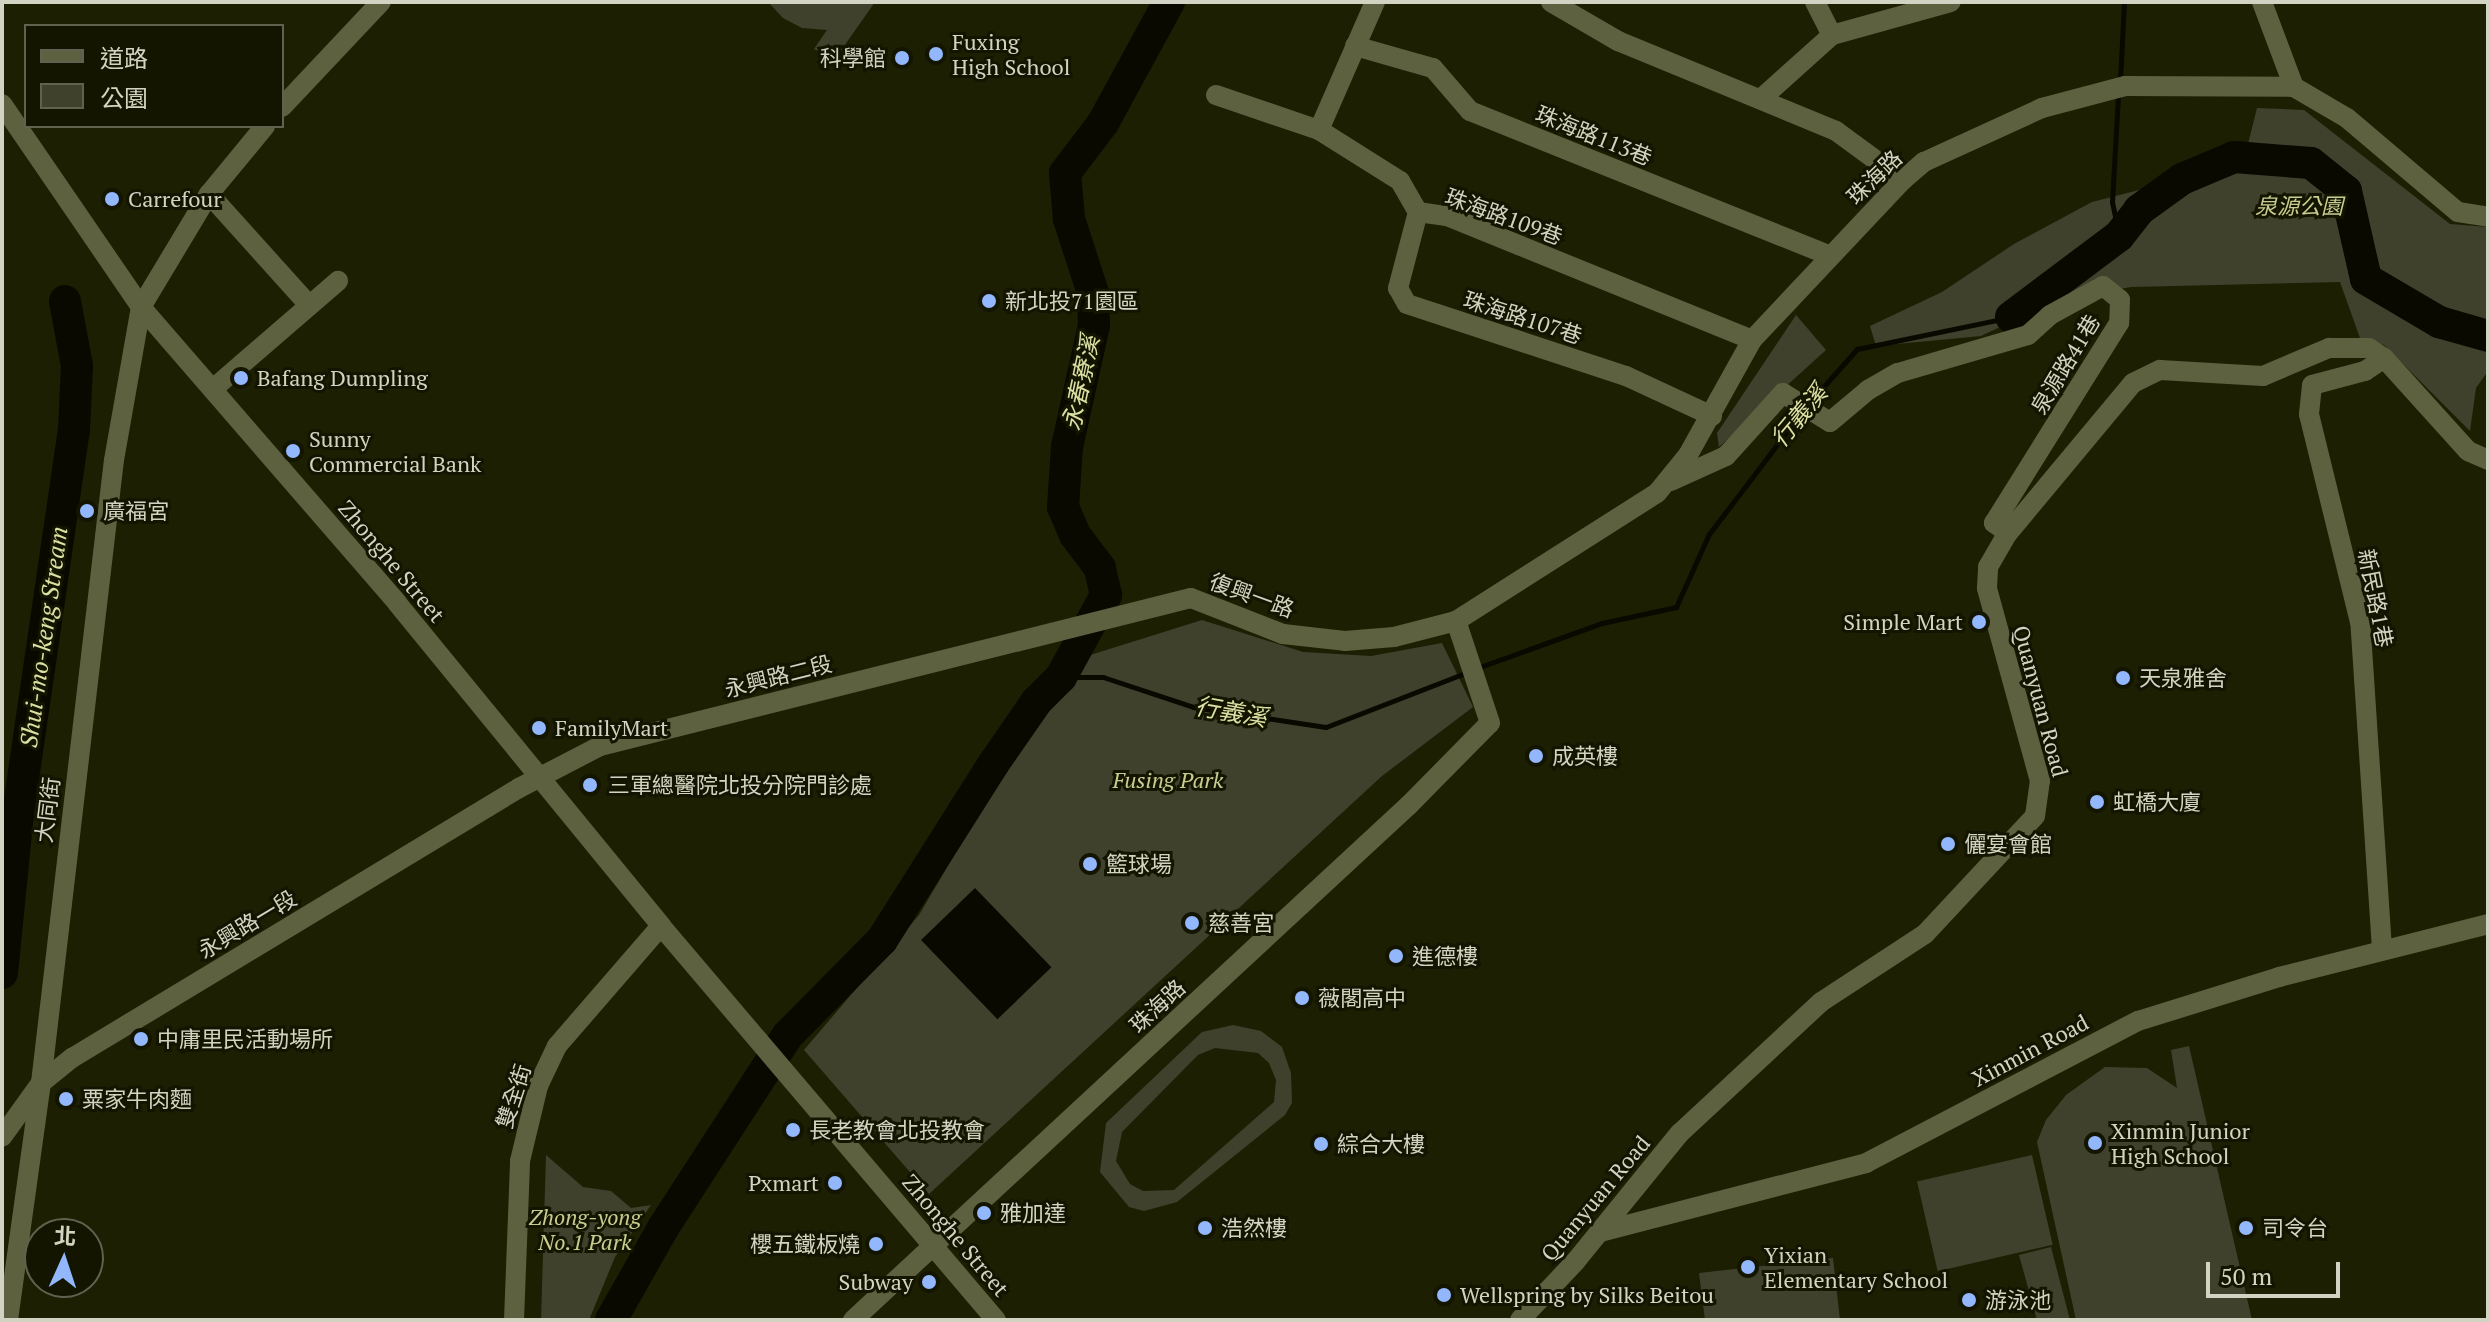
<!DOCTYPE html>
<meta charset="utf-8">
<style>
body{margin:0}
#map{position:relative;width:2490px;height:1322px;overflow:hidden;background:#1d1f03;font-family:"PT Serif","Noto Sans TC",serif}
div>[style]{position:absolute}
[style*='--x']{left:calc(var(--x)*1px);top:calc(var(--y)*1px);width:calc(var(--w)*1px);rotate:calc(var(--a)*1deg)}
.green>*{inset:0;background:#3f412d;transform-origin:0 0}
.water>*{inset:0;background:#090900;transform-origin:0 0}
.stream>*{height:5px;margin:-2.5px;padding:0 2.5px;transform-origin:2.5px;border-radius:2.5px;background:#090900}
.river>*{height:32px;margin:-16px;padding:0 16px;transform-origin:16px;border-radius:16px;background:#090900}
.minor>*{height:20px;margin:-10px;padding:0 10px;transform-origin:10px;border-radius:10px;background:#5e6140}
.dots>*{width:22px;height:22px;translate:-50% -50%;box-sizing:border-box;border:4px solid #141500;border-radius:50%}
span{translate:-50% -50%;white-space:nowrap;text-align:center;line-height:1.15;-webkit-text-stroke:6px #141500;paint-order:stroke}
.poi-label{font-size:22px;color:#d2d4c3}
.left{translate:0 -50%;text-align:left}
.right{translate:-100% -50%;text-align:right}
.street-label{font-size:22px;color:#d2d4c3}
.park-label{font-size:22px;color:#c7cd8f;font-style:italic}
.water-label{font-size:24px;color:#dbe1a3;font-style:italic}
.frame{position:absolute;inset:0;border:4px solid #d2d4c3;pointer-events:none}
.legend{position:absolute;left:24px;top:24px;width:260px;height:104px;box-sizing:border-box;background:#141500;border:2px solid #60614e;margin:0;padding:10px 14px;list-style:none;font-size:24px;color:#d2d4c3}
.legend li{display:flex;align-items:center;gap:16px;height:40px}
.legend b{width:40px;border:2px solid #60614e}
.north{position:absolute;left:24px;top:1218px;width:80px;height:80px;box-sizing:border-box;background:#141500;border:2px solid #60614e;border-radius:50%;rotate:3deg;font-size:22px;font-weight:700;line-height:32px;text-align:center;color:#d2d4c3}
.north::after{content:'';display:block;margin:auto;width:28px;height:36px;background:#92b7fd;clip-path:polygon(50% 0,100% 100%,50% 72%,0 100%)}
.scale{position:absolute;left:2206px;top:1262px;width:134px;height:36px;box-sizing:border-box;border:4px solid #d2d4c3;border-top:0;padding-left:10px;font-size:24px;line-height:28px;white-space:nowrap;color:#d2d4c3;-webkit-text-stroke:6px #141500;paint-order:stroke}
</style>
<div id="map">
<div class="green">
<div style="clip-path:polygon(768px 2px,875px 2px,835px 59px,814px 49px,827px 30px,802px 28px,783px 18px)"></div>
<div style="clip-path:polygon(2257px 108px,2304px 110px,2450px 224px,2488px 227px,2488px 371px,2476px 388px,2470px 431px,2384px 345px,2360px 338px,2340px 282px,2131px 287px,2057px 300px,1981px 336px,1876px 346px,1870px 326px,1942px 292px,2014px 244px,2092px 202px,2194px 176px,2248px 144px)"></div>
<div style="clip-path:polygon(1796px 315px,1826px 350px,1719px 447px,1717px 433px)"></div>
<div style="clip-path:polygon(1202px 620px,1303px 652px,1371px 656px,1442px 643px,1473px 707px,1382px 776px,929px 1194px,804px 1050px,919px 915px,1068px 662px)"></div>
<div style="clip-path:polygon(evenodd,1233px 1025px,1261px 1031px,1282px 1047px,1291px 1073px,1292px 1103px,1285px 1115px,1177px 1202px,1144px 1211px,1129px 1207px,1100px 1172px,1106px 1123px,1202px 1032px,1233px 1025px,1215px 1048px,1258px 1053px,1269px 1063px,1276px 1080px,1274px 1102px,1174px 1190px,1143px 1191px,1130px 1184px,1116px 1161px,1122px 1132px,1198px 1055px,1215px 1048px)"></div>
<div style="clip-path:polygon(2189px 1046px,2252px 1320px,2076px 1320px,2037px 1142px,2046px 1120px,2066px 1095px,2105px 1067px,2147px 1068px,2177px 1088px,2171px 1050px)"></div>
<div style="clip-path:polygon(546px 1155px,583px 1187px,611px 1191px,631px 1208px,651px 1205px,615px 1257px,589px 1320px,541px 1320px)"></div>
<div style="left:2032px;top:1155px;width:92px;height:118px;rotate:77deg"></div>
<div style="clip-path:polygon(2051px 1247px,2070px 1320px,2037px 1320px,2019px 1255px)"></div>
<div style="clip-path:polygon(1833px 1258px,1840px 1320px,1705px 1320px,1699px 1273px)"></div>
</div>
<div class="water">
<div style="left:975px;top:888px;width:110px;height:75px;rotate:46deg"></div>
</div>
<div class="stream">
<div style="--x:2120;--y:81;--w:79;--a:-87.1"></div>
<div style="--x:2118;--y:95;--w:107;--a:93.2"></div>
<div style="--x:2112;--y:202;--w:35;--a:78"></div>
<div style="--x:1808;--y:404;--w:74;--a:-48.3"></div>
<div style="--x:1857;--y:349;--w:157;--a:-11.7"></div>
<div style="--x:1477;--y:668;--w:133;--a:-19.8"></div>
<div style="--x:1602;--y:623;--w:76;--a:-12.2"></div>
<div style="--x:1676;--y:607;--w:80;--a:-65.7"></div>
<div style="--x:1709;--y:534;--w:153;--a:-52.7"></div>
<div style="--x:1061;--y:677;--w:42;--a:0"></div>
<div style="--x:1103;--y:677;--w:95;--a:18.4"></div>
<div style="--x:1193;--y:707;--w:134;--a:8.6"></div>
<div style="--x:1326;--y:727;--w:152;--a:-21.2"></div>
</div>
<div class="river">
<div style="--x:2011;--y:317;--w:135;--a:-36.9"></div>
<div style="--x:2119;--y:236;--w:33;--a:-52"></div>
<div style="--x:2139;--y:210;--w:53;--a:-35.8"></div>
<div style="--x:2182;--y:179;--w:56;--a:-22.9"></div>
<div style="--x:2234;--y:157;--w:77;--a:4.5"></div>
<div style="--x:2311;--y:163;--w:45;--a:38.7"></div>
<div style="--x:2346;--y:191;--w:90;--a:77.2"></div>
<div style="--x:2366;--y:279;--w:85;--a:30.5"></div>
<div style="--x:2439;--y:322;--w:51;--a:15.9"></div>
<div style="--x:2;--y:973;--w:161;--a:-84.3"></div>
<div style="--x:18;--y:813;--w:387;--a:-81.7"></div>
<div style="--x:74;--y:430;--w:64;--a:-87.3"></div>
<div style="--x:77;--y:366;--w:66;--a:-100.5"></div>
<div style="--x:611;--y:1320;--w:106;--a:-60.5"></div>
<div style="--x:663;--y:1228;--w:229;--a:-57.1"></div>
<div style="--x:787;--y:1036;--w:135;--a:-45.3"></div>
<div style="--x:882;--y:940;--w:209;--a:-57.7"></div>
<div style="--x:994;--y:763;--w:75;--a:-55.3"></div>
<div style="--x:1037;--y:701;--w:34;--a:-45"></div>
<div style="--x:1061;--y:677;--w:94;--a:-61.2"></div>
<div style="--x:1106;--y:595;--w:28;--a:-103"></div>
<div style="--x:1100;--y:568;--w:41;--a:-127.1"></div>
<div style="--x:1075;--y:535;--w:30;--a:-113"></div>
<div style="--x:1063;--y:507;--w:60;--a:-86.2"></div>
<div style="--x:1067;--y:447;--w:125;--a:-77.5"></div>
<div style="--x:1094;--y:325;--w:32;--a:-92"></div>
<div style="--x:1093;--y:293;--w:78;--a:-108"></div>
<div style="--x:1069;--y:219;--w:46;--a:-95"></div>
<div style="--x:1065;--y:173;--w:63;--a:-52.8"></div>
<div style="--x:1103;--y:123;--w:138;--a:-61.4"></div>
</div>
<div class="minor">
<div style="--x:1551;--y:2;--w:78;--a:30.2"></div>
<div style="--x:1618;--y:41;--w:236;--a:22.4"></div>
<div style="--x:1836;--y:131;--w:83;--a:36.2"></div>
<div style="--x:1815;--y:2;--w:37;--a:63"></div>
<div style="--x:2262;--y:2;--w:91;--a:69.4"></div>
<div style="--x:1355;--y:46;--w:81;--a:15.8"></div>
<div style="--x:1433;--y:68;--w:57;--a:49.3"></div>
<div style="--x:1470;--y:111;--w:387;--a:21.9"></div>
<div style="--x:1216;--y:95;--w:109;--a:18.8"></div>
<div style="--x:1319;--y:130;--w:96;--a:32.2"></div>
<div style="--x:1400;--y:181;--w:36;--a:60"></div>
<div style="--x:1418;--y:212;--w:29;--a:8"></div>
<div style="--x:1447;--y:216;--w:329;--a:22.1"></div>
<div style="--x:1763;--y:97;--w:93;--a:-41.9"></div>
<div style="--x:1832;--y:35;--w:123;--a:-15.5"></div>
<div style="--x:2;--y:104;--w:246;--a:55.6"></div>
<div style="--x:141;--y:307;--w:391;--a:49.1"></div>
<div style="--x:397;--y:603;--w:417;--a:50.7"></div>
<div style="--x:661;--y:926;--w:517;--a:49.63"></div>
<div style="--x:282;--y:107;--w:144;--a:-46.7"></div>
<div style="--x:1319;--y:130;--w:140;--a:-66.4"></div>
<div style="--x:209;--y:194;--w:149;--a:48"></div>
<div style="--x:1418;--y:212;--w:79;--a:104.7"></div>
<div style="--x:1398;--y:288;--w:18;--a:61"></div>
<div style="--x:1407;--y:304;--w:231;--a:18.2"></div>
<div style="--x:1626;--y:376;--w:95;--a:24.9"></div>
<div style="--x:214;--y:388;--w:164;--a:-40.8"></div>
<div style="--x:1671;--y:481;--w:60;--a:-24.4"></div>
<div style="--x:1726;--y:456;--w:85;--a:-47.9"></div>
<div style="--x:1783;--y:393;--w:55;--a:31.7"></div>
<div style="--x:1830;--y:422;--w:50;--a:-40.1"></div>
<div style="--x:1868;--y:390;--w:34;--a:-30"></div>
<div style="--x:1898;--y:373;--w:135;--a:-16.3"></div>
<div style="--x:2028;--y:335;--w:30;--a:-42"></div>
<div style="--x:2050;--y:315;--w:60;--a:-28.7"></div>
<div style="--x:2103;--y:286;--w:22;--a:39"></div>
<div style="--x:2120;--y:300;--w:23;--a:92"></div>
<div style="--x:2119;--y:323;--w:236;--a:122"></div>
<div style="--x:1994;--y:523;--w:17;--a:36"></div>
<div style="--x:2382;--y:949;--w:328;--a:-93.8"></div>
<div style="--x:2360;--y:622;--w:214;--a:-103.8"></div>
<div style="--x:2309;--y:414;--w:29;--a:-84"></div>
<div style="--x:2312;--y:385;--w:55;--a:-14.8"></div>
<div style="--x:2365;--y:371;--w:23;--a:-34"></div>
<div style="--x:2;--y:1137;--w:67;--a:-54.2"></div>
<div style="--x:41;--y:1083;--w:40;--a:-39"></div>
<div style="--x:72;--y:1058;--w:522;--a:-31.13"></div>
<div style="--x:519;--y:788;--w:91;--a:-27.4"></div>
<div style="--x:600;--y:746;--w:609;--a:-14.06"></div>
<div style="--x:1191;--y:598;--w:99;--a:21.4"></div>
<div style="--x:1283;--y:634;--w:62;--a:6.4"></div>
<div style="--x:1345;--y:641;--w:49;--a:-4.7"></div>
<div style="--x:1394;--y:637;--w:64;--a:-14.5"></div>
<div style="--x:1456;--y:621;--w:238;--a:-32.5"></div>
<div style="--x:1657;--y:493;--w:49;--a:-50.8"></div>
<div style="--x:1688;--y:455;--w:132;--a:-60.9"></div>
<div style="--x:1752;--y:340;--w:220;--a:-46.7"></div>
<div style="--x:1903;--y:180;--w:28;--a:-41"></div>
<div style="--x:1924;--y:162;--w:130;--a:-24.6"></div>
<div style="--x:2042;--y:108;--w:86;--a:-14.8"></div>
<div style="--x:2125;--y:86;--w:169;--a:0.3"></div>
<div style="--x:2294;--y:87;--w:61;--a:30.3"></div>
<div style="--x:2347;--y:118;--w:145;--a:40.3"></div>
<div style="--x:2458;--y:212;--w:30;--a:9"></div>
<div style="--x:1600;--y:1232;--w:275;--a:-14.5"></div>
<div style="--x:1866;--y:1163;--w:307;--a:-27.6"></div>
<div style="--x:2138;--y:1021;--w:148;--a:-17.3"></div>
<div style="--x:2279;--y:977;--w:216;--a:-14.2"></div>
<div style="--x:8;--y:1320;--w:239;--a:-82.1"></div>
<div style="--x:41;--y:1083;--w:627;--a:-83.32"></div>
<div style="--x:114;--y:460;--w:155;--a:-80"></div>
<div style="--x:141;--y:307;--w:132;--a:-59"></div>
<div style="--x:209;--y:194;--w:88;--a:-50.5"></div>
<div style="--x:514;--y:1320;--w:159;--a:-87.8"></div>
<div style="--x:520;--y:1161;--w:77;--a:-76.5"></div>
<div style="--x:538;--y:1086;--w:44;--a:-64.6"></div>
<div style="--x:557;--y:1046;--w:159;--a:-49.1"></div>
<div style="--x:853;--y:1320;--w:758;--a:-42.81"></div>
<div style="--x:1409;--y:805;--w:115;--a:-45.4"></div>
<div style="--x:1490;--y:723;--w:108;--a:-108.4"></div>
<div style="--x:1520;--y:1320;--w:80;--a:-46.5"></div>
<div style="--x:1575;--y:1262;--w:166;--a:-50.9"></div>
<div style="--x:1680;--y:1133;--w:192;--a:-42.9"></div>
<div style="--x:1821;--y:1002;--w:124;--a:-33.2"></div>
<div style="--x:1925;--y:934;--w:161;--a:-47"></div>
<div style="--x:2035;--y:816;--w:35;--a:-82"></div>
<div style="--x:2040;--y:781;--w:200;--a:-105.4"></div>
<div style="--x:1987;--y:588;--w:21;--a:-87"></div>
<div style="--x:1988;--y:567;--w:39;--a:-60"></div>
<div style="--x:2008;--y:533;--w:195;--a:-50.2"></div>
<div style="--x:2133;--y:383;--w:30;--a:-26"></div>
<div style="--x:2160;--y:370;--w:103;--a:3.3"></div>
<div style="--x:2263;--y:376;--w:72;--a:-23"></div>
<div style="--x:2329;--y:348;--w:40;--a:0"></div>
<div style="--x:2369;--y:348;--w:18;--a:34"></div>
<div style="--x:2384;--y:358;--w:125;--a:47.9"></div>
<div style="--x:2468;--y:451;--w:22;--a:24"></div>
</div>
<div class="dots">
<div style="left:936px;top:54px;background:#92b7fd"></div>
<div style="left:902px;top:58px;background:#92b7fd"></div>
<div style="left:112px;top:199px;background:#92b7fd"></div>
<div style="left:989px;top:301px;background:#92b7fd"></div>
<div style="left:241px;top:378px;background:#92b7fd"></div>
<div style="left:293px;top:451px;background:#92b7fd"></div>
<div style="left:87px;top:511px;background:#92b7fd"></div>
<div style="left:1979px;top:622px;background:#92b7fd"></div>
<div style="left:2123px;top:678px;background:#92b7fd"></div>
<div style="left:539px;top:728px;background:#92b7fd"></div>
<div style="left:1536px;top:756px;background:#92b7fd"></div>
<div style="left:590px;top:785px;background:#92b7fd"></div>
<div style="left:2097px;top:802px;background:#92b7fd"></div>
<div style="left:1948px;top:844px;background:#92b7fd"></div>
<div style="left:1090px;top:864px;background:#92b7fd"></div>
<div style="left:1192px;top:923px;background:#92b7fd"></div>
<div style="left:1396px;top:956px;background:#92b7fd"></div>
<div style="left:1302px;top:998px;background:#92b7fd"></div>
<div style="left:141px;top:1039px;background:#92b7fd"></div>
<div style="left:66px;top:1099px;background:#92b7fd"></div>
<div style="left:793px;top:1130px;background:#92b7fd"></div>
<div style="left:2095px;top:1143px;background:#92b7fd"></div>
<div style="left:1321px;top:1144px;background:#92b7fd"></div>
<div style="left:835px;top:1183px;background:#92b7fd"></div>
<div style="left:984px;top:1213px;background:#92b7fd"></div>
<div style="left:1205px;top:1228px;background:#92b7fd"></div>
<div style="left:2246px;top:1228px;background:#92b7fd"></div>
<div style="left:876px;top:1244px;background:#92b7fd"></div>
<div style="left:1748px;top:1267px;background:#92b7fd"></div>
<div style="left:929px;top:1282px;background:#92b7fd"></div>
<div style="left:1444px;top:1295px;background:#92b7fd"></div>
<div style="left:1969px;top:1300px;background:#92b7fd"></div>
</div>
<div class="poi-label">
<span class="left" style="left:952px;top:54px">Fuxing<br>High School</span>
<span class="right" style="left:886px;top:58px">科學館</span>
<span class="left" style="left:128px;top:199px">Carrefour</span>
<span class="left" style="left:1005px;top:301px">新北投71園區</span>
<span class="left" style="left:257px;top:378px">Bafang Dumpling</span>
<span class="left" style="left:309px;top:451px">Sunny<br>Commercial Bank</span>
<span class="left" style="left:103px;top:511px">廣福宮</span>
<span class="right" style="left:1963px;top:622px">Simple Mart</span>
<span class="left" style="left:2139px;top:678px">天泉雅舍</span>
<span class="left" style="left:555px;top:728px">FamilyMart</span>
<span class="left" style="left:1552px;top:756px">成英樓</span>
<span class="left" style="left:608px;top:785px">三軍總醫院北投分院門診處</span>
<span class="left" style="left:2113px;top:802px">虹橋大廈</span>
<span class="left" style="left:1964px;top:844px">儷宴會館</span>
<span class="left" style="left:1106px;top:864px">籃球場</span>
<span class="left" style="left:1208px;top:923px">慈善宮</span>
<span class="left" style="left:1412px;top:956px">進德樓</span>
<span class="left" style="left:1318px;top:998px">薇閣高中</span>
<span class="left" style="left:157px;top:1039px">中庸里民活動場所</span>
<span class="left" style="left:82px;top:1099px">粟家牛肉麵</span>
<span class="left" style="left:809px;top:1130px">長老教會北投教會</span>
<span class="left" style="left:2111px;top:1143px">Xinmin Junior<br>High School</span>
<span class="left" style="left:1337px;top:1144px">綜合大樓</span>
<span class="right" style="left:819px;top:1183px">Pxmart</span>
<span class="left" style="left:1000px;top:1213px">雅加達</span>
<span class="left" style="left:1221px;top:1228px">浩然樓</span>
<span class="left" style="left:2262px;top:1228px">司令台</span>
<span class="right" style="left:860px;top:1244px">櫻五鐵板燒</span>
<span class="left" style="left:1764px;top:1267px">Yixian<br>Elementary School</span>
<span class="right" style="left:913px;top:1282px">Subway</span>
<span class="left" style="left:1460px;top:1295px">Wellspring by Silks Beitou</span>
<span class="left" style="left:1985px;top:1300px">游泳池</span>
</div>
<div class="street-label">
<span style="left:1594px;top:135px;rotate:22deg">珠海路113巷</span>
<span style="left:1874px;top:177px;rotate:-44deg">珠海路</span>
<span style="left:1504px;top:216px;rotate:20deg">珠海路109巷</span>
<span style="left:1523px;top:317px;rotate:18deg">珠海路107巷</span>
<span style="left:2065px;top:364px;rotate:-59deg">泉源路41巷</span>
<span style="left:392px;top:561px;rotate:50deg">Zhonghe Street</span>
<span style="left:1252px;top:595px;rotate:20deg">復興一路</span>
<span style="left:2376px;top:598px;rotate:79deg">新民路1巷</span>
<span style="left:778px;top:676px;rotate:-14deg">永興路二段</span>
<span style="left:2041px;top:701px;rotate:75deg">Quanyuan Road</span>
<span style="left:47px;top:810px;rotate:-83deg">大同街</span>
<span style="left:247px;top:924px;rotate:-31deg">永興路一段</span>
<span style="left:1157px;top:1006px;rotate:-43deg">珠海路</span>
<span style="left:2030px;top:1050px;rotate:-28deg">Xinmin Road</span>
<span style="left:513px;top:1096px;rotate:-72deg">雙全街</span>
<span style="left:1595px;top:1198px;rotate:-50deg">Quanyuan Road</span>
<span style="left:956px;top:1235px;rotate:50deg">Zhonghe Street</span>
</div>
<div class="park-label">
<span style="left:2299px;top:206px">泉源公園</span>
<span style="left:1168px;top:780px">Fusing Park</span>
<span style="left:585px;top:1229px">Zhong-yong<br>No.1 Park</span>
</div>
<div class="water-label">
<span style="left:1081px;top:383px;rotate:-78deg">永春寮溪</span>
<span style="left:1799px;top:416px;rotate:-50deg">行義溪</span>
<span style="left:44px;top:637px;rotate:-82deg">Shui-mo-keng Stream</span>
<span style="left:1231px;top:712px;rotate:10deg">行義溪</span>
</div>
<div class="frame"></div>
<ul class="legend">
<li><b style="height:10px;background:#5e6140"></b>道路</li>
<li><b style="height:22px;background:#3f412d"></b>公園</li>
</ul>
<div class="north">北</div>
<div class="scale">50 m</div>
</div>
